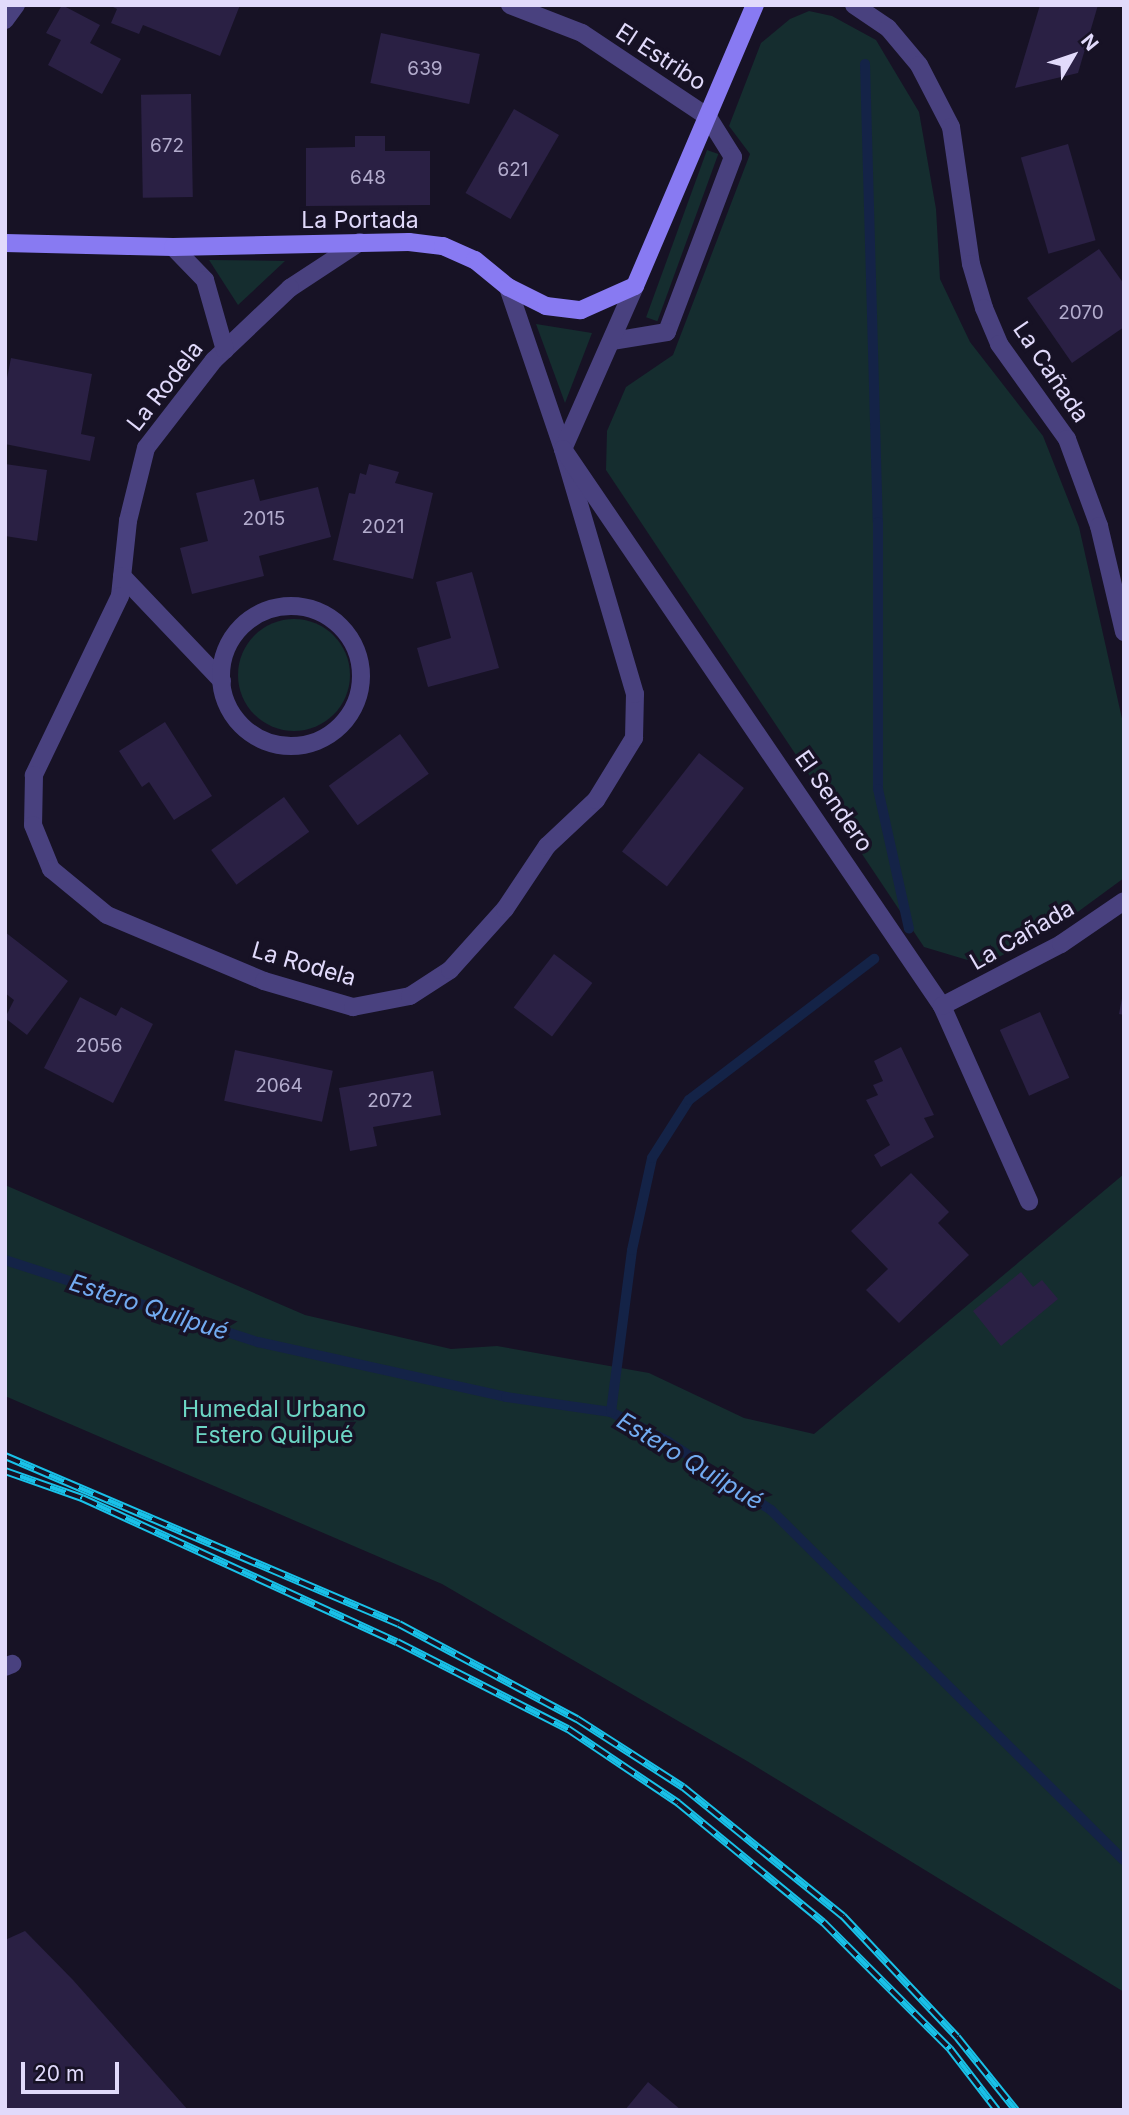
<!DOCTYPE html>
<meta charset="utf-8">
<style>
body{margin:0}
#map{position:relative;width:1129px;height:2115px;overflow:hidden;background:#171225;font-family:Inter,sans-serif}
div>[style]{position:absolute}
[style*='--x']{left:calc(var(--x)*1px);top:calc(var(--y)*1px);width:calc(var(--w)*1px);rotate:calc(var(--a)*1deg)}
.green>*{inset:0;background:#152d2f;transform-origin:0 0}
.round{border-radius:50%}
.stream>*{height:10px;margin:-5px;padding:0 5px;transform-origin:5px;border-radius:5px;background:#142347}
.building>*{inset:0;background:#2a2044;transform-origin:0 0}
.lane>*{height:18px;margin:-9px;padding:0 9px;transform-origin:9px;border-radius:9px;background:#49417f}
.street>*{height:18px;margin:-9px;padding:0 9px;transform-origin:9px;border-radius:9px;background:#49417f}
.street>.ring{margin:-9px;padding:0;box-sizing:content-box;background:none;border:18px solid #49417f;border-radius:50%}
.secondary>*{height:18px;margin:-9px;padding:0 9px;transform-origin:9px;border-radius:9px;background:#887af2}
.rail>*{height:8px;margin-top:-4px;transform-origin:0;background:repeating-linear-gradient(90deg,#171225 0 16px,#19c1e8 0 32px);box-sizing:border-box;border-block:2px solid #19c1e8}
span{translate:-50% -50%;white-space:nowrap;text-align:center;line-height:1.15;-webkit-text-stroke:7px #171225;paint-order:stroke}
.number-label{font-size:19px;color:#b3accd}
.number-label span{-webkit-text-stroke-width:0}
.street-label{font-size:23px;color:#e1dafb}
.park-label{font-size:23px;color:#6cd5c4}
.water-label{font-size:24px;color:#72abf1;font-style:italic}
.frame{position:absolute;inset:0;border:7px solid #e1dafb;pointer-events:none}
.north{position:absolute;left:1038px;top:21px;width:70px;height:70px;-webkit-text-stroke:5px #171225;paint-order:stroke;rotate:51deg;font-size:19px;font-weight:700;line-height:28px;text-align:center;color:#e1dafb}
.north::after{content:'';display:block;margin:auto;width:24px;height:32px;background:#e1dafb;clip-path:polygon(50% 0,100% 100%,50% 72%,0 100%)}
.scale{position:absolute;left:21px;top:2062px;width:98px;height:32px;box-sizing:border-box;border:4px solid #e1dafb;border-top:0;padding-left:9px;font-size:21px;line-height:24px;white-space:nowrap;color:#e1dafb;-webkit-text-stroke:5px #171225;paint-order:stroke}
</style>
<div id="map">
<div class="green">
<div style="clip-path:polygon(809px 11px,832px 16px,876px 40px,919px 112px,936px 209px,940px 279px,970px 342px,1043px 436px,1079px 527px,1123px 723px,1124px 878px,1064px 922px,984px 965px,924px 947px,606px 470px,607px 431px,626px 387px,673px 355px,750px 154px,729px 126px,761px 43px,790px 19px)"></div>
<div style="left:707px;top:150px;width:12px;height:178px;rotate:20deg"></div>
<div style="clip-path:polygon(209px 260px,285px 261px,238px 305px)"></div>
<div style="clip-path:polygon(536px 324px,592px 333px,565px 403px)"></div>
<div class="round" style="left:238px;top:619px;width:112px;height:112px"></div>
<div style="clip-path:polygon(1124px 1174px,1124px 1992px,747px 1761px,442px 1584px,5px 1396px,5px 1185px,305px 1315px,451px 1349px,497px 1346px,649px 1373px,744px 1418px,814px 1434px)"></div>
</div>
<div class="stream">
<div style="--x:865;--y:64;--w:458;--a:88.4"></div>
<div style="--x:878;--y:522;--w:267;--a:90"></div>
<div style="--x:878;--y:789;--w:143;--a:77.5"></div>
<div style="--x:5;--y:1260;--w:266;--a:18"></div>
<div style="--x:258;--y:1342;--w:254;--a:12.5"></div>
<div style="--x:506;--y:1397;--w:106;--a:8.1"></div>
<div style="--x:611;--y:1412;--w:63;--a:27.4"></div>
<div style="--x:667;--y:1441;--w:125;--a:33.6"></div>
<div style="--x:771;--y:1510;--w:497;--a:44.8"></div>
<div style="--x:611;--y:1412;--w:163;--a:-82.6"></div>
<div style="--x:632;--y:1250;--w:94;--a:-77.7"></div>
<div style="--x:652;--y:1158;--w:69;--a:-57.5"></div>
<div style="--x:689;--y:1100;--w:233;--a:-37.3"></div>
</div>
<div class="building">
<div style="clip-path:polygon(62px 5px,100px 25px,90px 43px,121px 59px,102px 94px,48px 65px,61px 40px,46px 33px)"></div>
<div style="clip-path:polygon(109px 5px,240px 5px,220px 56px,143px 25px,139px 34px,111px 23px,117px 9px)"></div>
<div style="clip-path:polygon(1040px 5px,1098px 5px,1078px 73px,1015px 88px)"></div>
<div style="left:381px;top:33px;width:101px;height:51px;rotate:12deg"></div>
<div style="left:191px;top:94px;width:103px;height:50px;rotate:89deg"></div>
<div style="left:514px;top:109px;width:52px;height:97px;rotate:30deg"></div>
<div style="clip-path:polygon(355px 136px,385px 136px,385px 151px,430px 151px,430px 205px,306px 206px,306px 148px,355px 147px)"></div>
<div style="left:1068px;top:144px;width:100px;height:49px;rotate:74deg"></div>
<div style="clip-path:polygon(1099px 249px,1124px 284px,1124px 327px,1072px 363px,1027px 298px)"></div>
<div style="clip-path:polygon(11px 358px,92px 374px,81px 434px,95px 437px,90px 461px,5px 444px,5px 388px)"></div>
<div style="clip-path:polygon(5px 464px,47px 470px,37px 541px,5px 536px)"></div>
<div style="clip-path:polygon(369px 464px,399px 472px,395px 483px,433px 493px,413px 579px,333px 560px,349px 493px,355px 494px,360px 473px,366px 475px)"></div>
<div style="clip-path:polygon(254px 479px,260px 501px,318px 487px,331px 537px,259px 556px,264px 576px,192px 594px,180px 548px,208px 541px,196px 493px)"></div>
<div style="clip-path:polygon(472px 572px,499px 668px,428px 687px,417px 648px,451px 638px,436px 582px)"></div>
<div style="clip-path:polygon(165px 722px,212px 796px,174px 820px,149px 782px,142px 787px,119px 751px)"></div>
<div style="left:400px;top:734px;width:49px;height:88px;rotate:54deg"></div>
<div style="left:699px;top:753px;width:57px;height:125px;rotate:38deg"></div>
<div style="left:284px;top:797px;width:43px;height:90px;rotate:54deg"></div>
<div style="clip-path:polygon(5px 932px,68px 981px,27px 1035px,5px 1018px,14px 1000px,5px 993px)"></div>
<div style="left:554px;top:954px;width:48px;height:67px;rotate:37deg"></div>
<div style="clip-path:polygon(1124px 988px,1124px 1015px,1119px 1014px)"></div>
<div style="clip-path:polygon(80px 997px,116px 1016px,121px 1007px,153px 1024px,113px 1103px,44px 1068px)"></div>
<div style="left:1040px;top:1012px;width:72px;height:44px;rotate:66deg"></div>
<div style="clip-path:polygon(901px 1047px,934px 1115px,924px 1118px,934px 1137px,881px 1167px,874px 1155px,890px 1145px,866px 1100px,878px 1095px,873px 1085px,883px 1081px,874px 1061px)"></div>
<div style="left:235px;top:1050px;width:100px;height:52px;rotate:12deg"></div>
<div style="clip-path:polygon(433px 1071px,441px 1115px,373px 1127px,377px 1146px,350px 1151px,339px 1088px)"></div>
<div style="clip-path:polygon(911px 1173px,949px 1212px,938px 1223px,969px 1255px,899px 1323px,866px 1290px,888px 1269px,851px 1231px)"></div>
<div style="clip-path:polygon(1021px 1272px,1033px 1287px,1042px 1280px,1058px 1299px,1001px 1346px,973px 1311px)"></div>
<div style="clip-path:polygon(25px 1931px,73px 1980px,188px 2110px,5px 2110px,5px 1940px)"></div>
<div style="clip-path:polygon(648px 2082px,681px 2110px,625px 2110px)"></div>
</div>
<div class="lane">
<div style="--x:5;--y:1667;--w:8;--a:-23"></div>
</div>
<div class="street">
<div style="--x:510;--y:5;--w:77;--a:21.3"></div>
<div style="--x:582;--y:33;--w:151;--a:33.7"></div>
<div style="--x:708;--y:117;--w:47;--a:58"></div>
<div style="--x:733;--y:157;--w:187;--a:110.7"></div>
<div style="--x:667;--y:332;--w:56;--a:170.7"></div>
<div style="--x:854;--y:5;--w:41;--a:34.1"></div>
<div style="--x:888;--y:28;--w:48;--a:50"></div>
<div style="--x:919;--y:65;--w:70;--a:62.7"></div>
<div style="--x:951;--y:127;--w:138;--a:81.7"></div>
<div style="--x:971;--y:264;--w:46;--a:73.5"></div>
<div style="--x:984;--y:308;--w:39;--a:67"></div>
<div style="--x:999;--y:344;--w:117;--a:54.4"></div>
<div style="--x:1067;--y:439;--w:93;--a:69.8"></div>
<div style="--x:1099;--y:526;--w:109;--a:76.7"></div>
<div style="--x:5;--y:20;--w:19;--a:-54"></div>
<div style="--x:360;--y:242;--w:84;--a:146.7"></div>
<div style="--x:290;--y:288;--w:105;--a:136.5"></div>
<div style="--x:214;--y:360;--w:111;--a:127.7"></div>
<div style="--x:146;--y:448;--w:75;--a:103.9"></div>
<div style="--x:128;--y:521;--w:75;--a:96.1"></div>
<div style="--x:120;--y:596;--w:199;--a:115.7"></div>
<div style="--x:34;--y:775;--w:50;--a:91.1"></div>
<div style="--x:33;--y:825;--w:48;--a:67.8"></div>
<div style="--x:51;--y:869;--w:72;--a:39.4"></div>
<div style="--x:107;--y:915;--w:170;--a:22.8"></div>
<div style="--x:264;--y:981;--w:93;--a:16.3"></div>
<div style="--x:353;--y:1007;--w:58;--a:-10.9"></div>
<div style="--x:410;--y:996;--w:48;--a:-33"></div>
<div style="--x:450;--y:970;--w:82;--a:-48"></div>
<div style="--x:505;--y:909;--w:76;--a:-56.3"></div>
<div style="--x:547;--y:846;--w:67;--a:-43.2"></div>
<div style="--x:596;--y:800;--w:73;--a:-58.5"></div>
<div style="--x:634;--y:738;--w:44;--a:-88.7"></div>
<div style="--x:635;--y:694;--w:255;--a:-106.4"></div>
<div style="--x:563;--y:449;--w:171;--a:-108.8"></div>
<div style="--x:173;--y:247;--w:46;--a:45.9"></div>
<div style="--x:205;--y:280;--w:73;--a:74.1"></div>
<div style="--x:635;--y:286;--w:178;--a:113.8"></div>
<div style="--x:563;--y:449;--w:674;--a:55.77"></div>
<div style="--x:942;--y:1006;--w:214;--a:66"></div>
<div style="--x:122;--y:576;--w:145;--a:46.4"></div>
<div class="ring" style="left:221px;top:606px;width:122px;height:122px"></div>
<div style="--x:942;--y:1006;--w:134;--a:-27.5"></div>
<div style="--x:1061;--y:944;--w:76;--a:-34.3"></div>
</div>
<div class="secondary">
<div style="--x:5;--y:243;--w:168;--a:1.4"></div>
<div style="--x:173;--y:247;--w:236;--a:-1.2"></div>
<div style="--x:409;--y:242;--w:34;--a:7"></div>
<div style="--x:443;--y:246;--w:35;--a:24"></div>
<div style="--x:475;--y:260;--w:43;--a:39.3"></div>
<div style="--x:508;--y:287;--w:42;--a:26.6"></div>
<div style="--x:546;--y:306;--w:35;--a:7"></div>
<div style="--x:581;--y:310;--w:59;--a:-24"></div>
<div style="--x:635;--y:286;--w:306;--a:-66.9"></div>
</div>
<div class="rail">
<div style="--x:5;--y:1456;--w:428;--a:23.1"></div>
<div style="--x:399;--y:1624;--w:202;--a:28.1"></div>
<div style="--x:577;--y:1719;--w:126;--a:32.7"></div>
<div style="--x:683;--y:1787;--w:206;--a:38.9"></div>
<div style="--x:843;--y:1916;--w:166;--a:46.7"></div>
<div style="--x:957;--y:2037;--w:94;--a:51.1"></div>
<div style="--x:5;--y:1471;--w:82;--a:19.3"></div>
<div style="--x:82;--y:1498;--w:346;--a:24.6"></div>
<div style="--x:397;--y:1642;--w:192;--a:27"></div>
<div style="--x:568;--y:1729;--w:133;--a:33.9"></div>
<div style="--x:678;--y:1803;--w:188;--a:39.4"></div>
<div style="--x:823;--y:1922;--w:180;--a:45"></div>
<div style="--x:950;--y:2049;--w:77;--a:52.4"></div>
</div>
<div class="number-label">
<span style="left:425px;top:69px">639</span>
<span style="left:167px;top:146px">672</span>
<span style="left:513px;top:170px">621</span>
<span style="left:368px;top:178px">648</span>
<span style="left:1081px;top:313px">2070</span>
<span style="left:264px;top:519px">2015</span>
<span style="left:383px;top:527px">2021</span>
<span style="left:99px;top:1046px">2056</span>
<span style="left:279px;top:1086px">2064</span>
<span style="left:390px;top:1101px">2072</span>
</div>
<div class="street-label">
<span style="left:661px;top:57px;rotate:33deg">El Estribo</span>
<span style="left:360px;top:220px">La Portada</span>
<span style="left:1051px;top:372px;rotate:56deg">La Cañada</span>
<span style="left:165px;top:386px;rotate:-52deg">La Rodela</span>
<span style="left:834px;top:801px;rotate:55deg">El Sendero</span>
<span style="left:1022px;top:935px;rotate:-30deg">La Cañada</span>
<span style="left:304px;top:964px;rotate:16deg">La Rodela</span>
</div>
<div class="park-label">
<span style="left:274px;top:1422px">Humedal Urbano<br>Estero Quilpué</span>
</div>
<div class="water-label">
<span style="left:149px;top:1307px;rotate:18deg">Estero Quilpué</span>
<span style="left:690px;top:1461px;rotate:31deg">Estero Quilpué</span>
</div>
<div class="frame"></div>
<div class="north">N</div>
<div class="scale">20 m</div>
</div>
